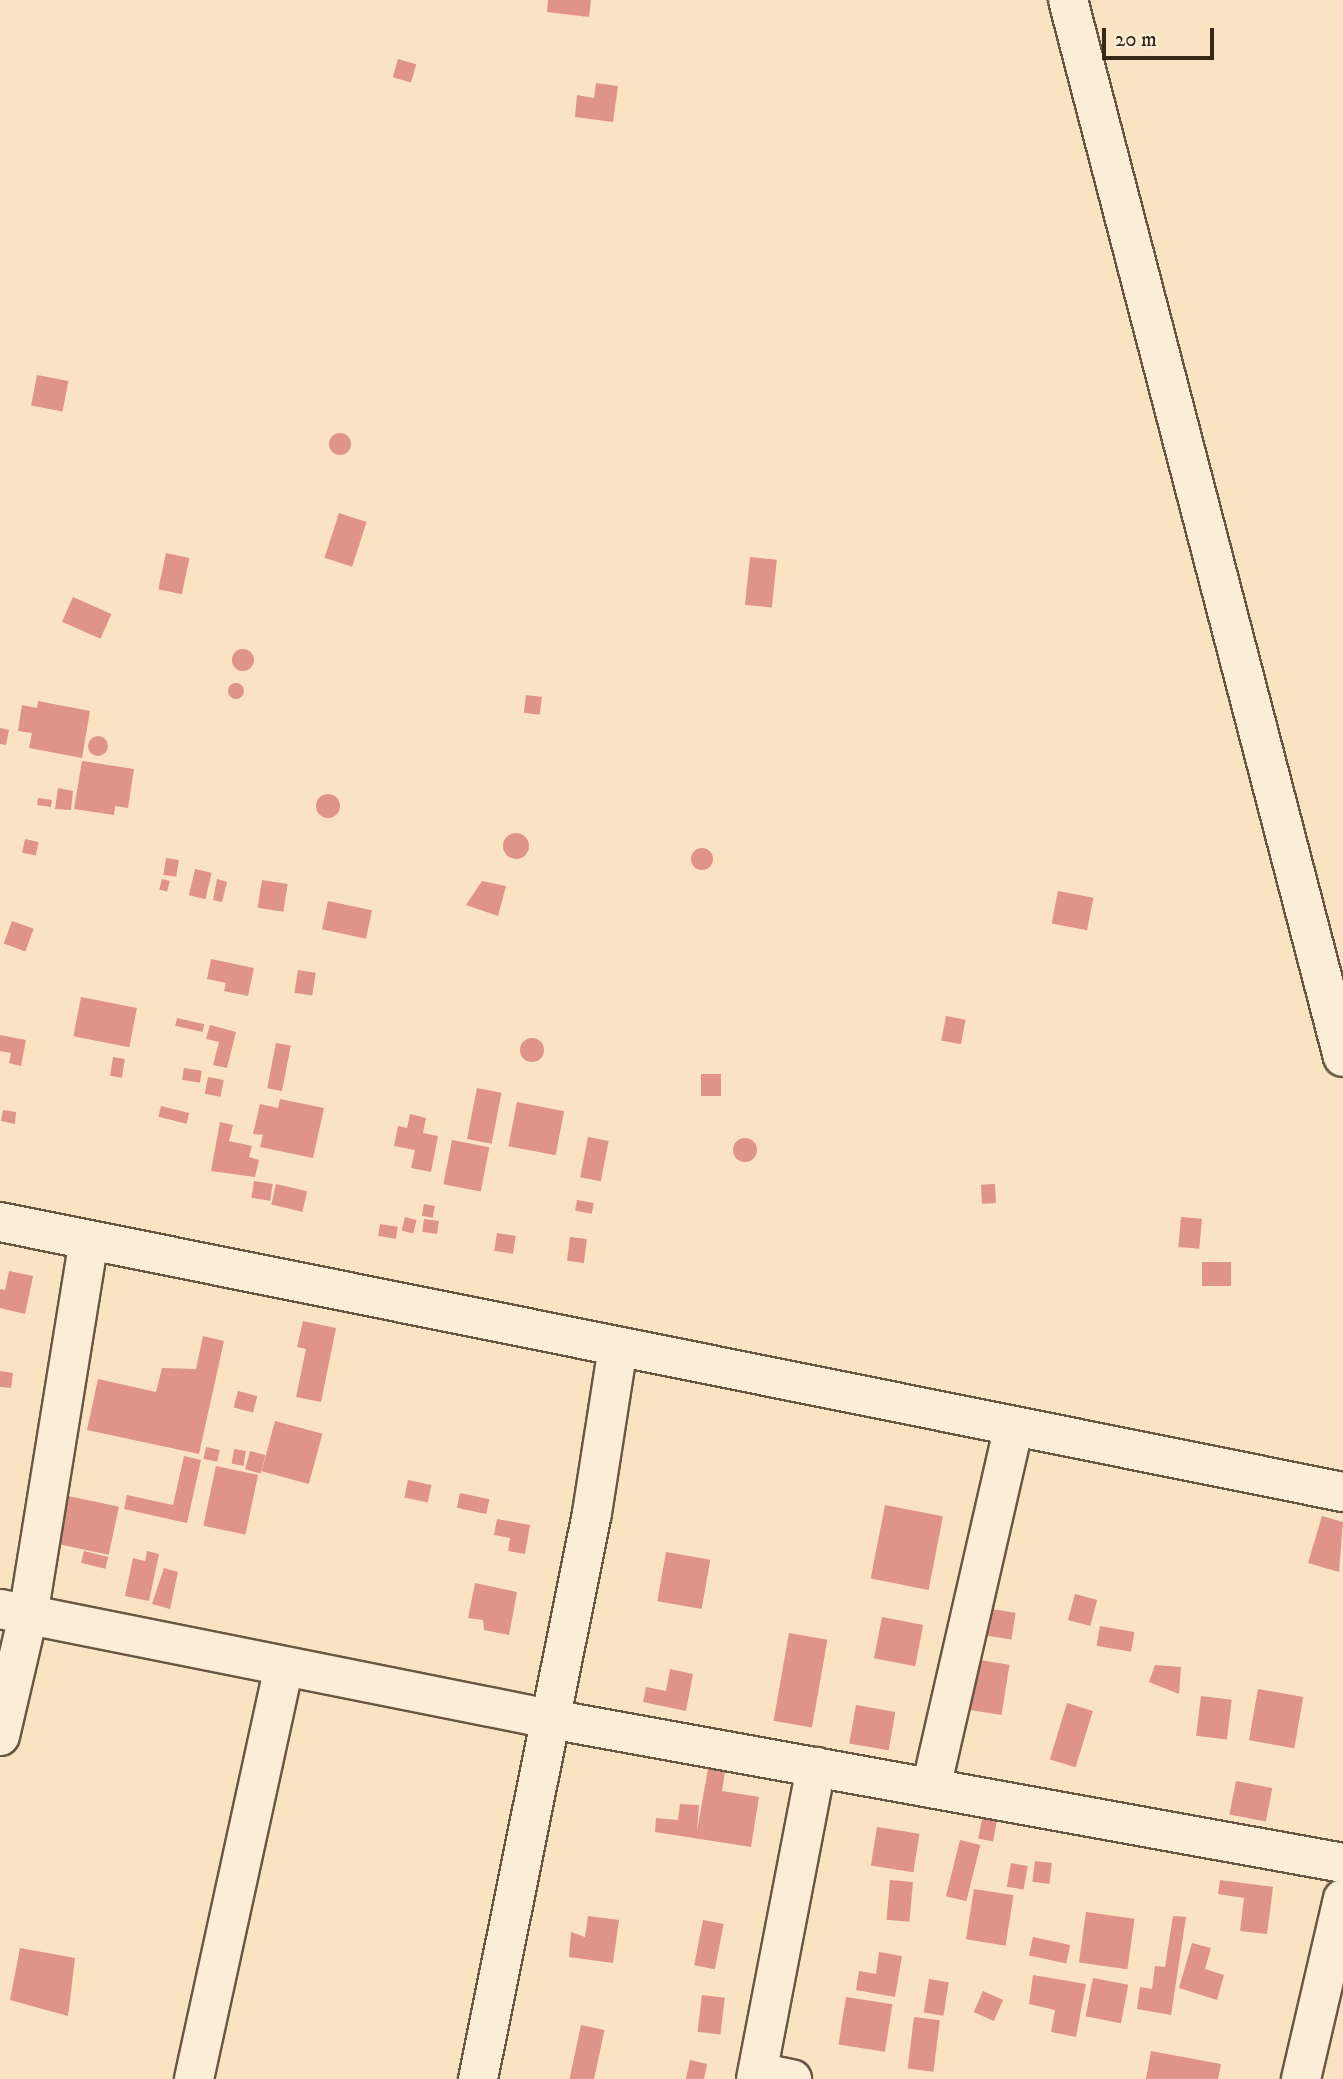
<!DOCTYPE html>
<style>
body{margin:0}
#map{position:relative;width:1343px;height:2079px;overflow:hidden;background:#fae3c2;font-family:"IM FELL DW Pica",serif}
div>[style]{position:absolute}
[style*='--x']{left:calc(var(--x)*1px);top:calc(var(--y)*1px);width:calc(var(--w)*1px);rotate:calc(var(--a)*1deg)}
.building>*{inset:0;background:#e09388;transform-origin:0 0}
.round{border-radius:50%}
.roads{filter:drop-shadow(2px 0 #675743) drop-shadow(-2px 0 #675743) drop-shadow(0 2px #675743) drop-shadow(0 -2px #675743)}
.minor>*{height:38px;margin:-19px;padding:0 19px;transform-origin:19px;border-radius:19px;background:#fcedd7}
.secondary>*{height:38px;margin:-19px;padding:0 19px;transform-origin:19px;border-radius:19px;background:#fcedd7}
span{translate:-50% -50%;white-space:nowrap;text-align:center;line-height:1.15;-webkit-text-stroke:7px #fcedd7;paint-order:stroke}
.scale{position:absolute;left:1102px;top:28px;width:112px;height:32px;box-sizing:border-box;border:4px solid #362819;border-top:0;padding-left:9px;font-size:21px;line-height:24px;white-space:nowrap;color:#362819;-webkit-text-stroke:5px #fcedd7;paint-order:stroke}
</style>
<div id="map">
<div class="building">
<div style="clip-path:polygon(548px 0,591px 0,589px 17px,547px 12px)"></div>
<div style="left:398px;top:59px;width:19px;height:19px;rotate:16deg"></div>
<div style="clip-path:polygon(596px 83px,618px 86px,613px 122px,575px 117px,577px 95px,594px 98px)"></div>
<div style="left:37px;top:375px;width:32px;height:31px;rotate:11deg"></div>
<div class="round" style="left:329px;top:433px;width:22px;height:22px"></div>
<div style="left:339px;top:513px;width:29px;height:47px;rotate:18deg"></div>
<div style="left:166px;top:553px;width:24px;height:37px;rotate:12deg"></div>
<div style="left:750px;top:557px;width:27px;height:48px;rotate:6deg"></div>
<div style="left:73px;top:597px;width:42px;height:27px;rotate:24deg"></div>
<div class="round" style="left:232px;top:649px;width:22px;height:22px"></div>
<div class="round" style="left:228px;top:683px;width:16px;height:16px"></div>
<div style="left:526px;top:695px;width:16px;height:18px;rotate:7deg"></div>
<div style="clip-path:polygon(38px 701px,90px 711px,82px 758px,29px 748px,32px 733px,18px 731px,22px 705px,37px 708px)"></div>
<div style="clip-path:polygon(0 728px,9px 730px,6px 745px,0 744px)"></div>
<div class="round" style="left:88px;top:736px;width:20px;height:20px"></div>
<div style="clip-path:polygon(82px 761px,134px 769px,128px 808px,115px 806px,114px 815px,74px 809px)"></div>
<div style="clip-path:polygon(58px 788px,73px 791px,71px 810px,55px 809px)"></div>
<div class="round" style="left:316px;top:794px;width:24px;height:24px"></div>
<div style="left:38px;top:798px;width:14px;height:7px;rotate:8deg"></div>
<div class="round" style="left:503px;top:833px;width:26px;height:26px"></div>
<div style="left:25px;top:839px;width:14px;height:14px;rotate:12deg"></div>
<div class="round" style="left:691px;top:848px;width:22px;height:22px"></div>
<div style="left:166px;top:858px;width:13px;height:17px;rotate:9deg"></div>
<div style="left:195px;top:869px;width:17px;height:27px;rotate:13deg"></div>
<div style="left:162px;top:879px;width:8px;height:11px;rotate:14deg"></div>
<div style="clip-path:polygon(217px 879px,227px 882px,222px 902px,213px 900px)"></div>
<div style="left:262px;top:880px;width:26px;height:28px;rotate:9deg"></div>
<div style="clip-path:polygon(482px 881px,506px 886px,498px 916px,466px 905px)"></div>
<div style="left:1058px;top:891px;width:36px;height:33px;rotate:11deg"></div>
<div style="left:328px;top:901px;width:45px;height:29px;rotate:12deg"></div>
<div style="left:12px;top:921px;width:23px;height:24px;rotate:20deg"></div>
<div style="clip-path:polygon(211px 959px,254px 968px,248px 996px,224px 991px,226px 983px,207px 979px)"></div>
<div style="left:298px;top:970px;width:18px;height:23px;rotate:9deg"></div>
<div style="left:81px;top:997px;width:57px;height:40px;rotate:11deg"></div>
<div style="left:946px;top:1016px;width:20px;height:25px;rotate:11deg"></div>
<div style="left:177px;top:1018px;width:28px;height:8px;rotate:13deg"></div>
<div style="clip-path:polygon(210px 1025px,236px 1032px,227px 1068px,213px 1065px,219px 1042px,206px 1039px)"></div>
<div style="clip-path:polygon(0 1035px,26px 1040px,21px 1066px,9px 1063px,11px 1053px,0 1051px)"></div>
<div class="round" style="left:520px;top:1038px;width:24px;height:24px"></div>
<div style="left:276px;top:1043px;width:15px;height:46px;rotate:11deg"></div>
<div style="left:113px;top:1057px;width:12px;height:19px;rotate:9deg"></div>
<div style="left:184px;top:1068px;width:18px;height:12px;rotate:9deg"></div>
<div style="left:701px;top:1074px;width:20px;height:22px"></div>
<div style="left:208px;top:1077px;width:16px;height:17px;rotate:11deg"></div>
<div style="left:477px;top:1088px;width:25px;height:52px;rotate:11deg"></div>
<div style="clip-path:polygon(280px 1099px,324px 1108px,313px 1158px,260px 1147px,263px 1135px,253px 1134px,260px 1104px,278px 1108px)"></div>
<div style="left:517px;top:1102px;width:48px;height:45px;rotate:11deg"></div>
<div style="left:161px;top:1106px;width:29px;height:11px;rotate:14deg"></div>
<div style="clip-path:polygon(3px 1110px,16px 1112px,15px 1124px,1px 1121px)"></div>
<div style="clip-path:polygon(410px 1114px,426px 1118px,423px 1133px,438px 1136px,431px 1172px,411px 1168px,415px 1150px,394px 1146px,398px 1126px,407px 1128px)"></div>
<div style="clip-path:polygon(220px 1122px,233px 1125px,229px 1141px,252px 1146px,249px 1157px,259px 1160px,255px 1177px,211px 1171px)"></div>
<div style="left:588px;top:1137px;width:21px;height:41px;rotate:11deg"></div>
<div class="round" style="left:733px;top:1138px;width:24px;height:24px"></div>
<div style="left:452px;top:1140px;width:38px;height:45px;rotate:11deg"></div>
<div style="left:254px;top:1181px;width:19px;height:17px;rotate:9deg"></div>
<div style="left:276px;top:1184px;width:32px;height:21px;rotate:13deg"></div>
<div style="left:995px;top:1184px;width:19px;height:14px;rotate:87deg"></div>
<div style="left:577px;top:1200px;width:17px;height:11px;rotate:10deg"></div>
<div style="left:424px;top:1204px;width:11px;height:12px;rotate:10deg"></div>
<div style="left:405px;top:1217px;width:12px;height:14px;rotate:14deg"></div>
<div style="left:1181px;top:1217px;width:21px;height:30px;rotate:5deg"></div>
<div style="left:424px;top:1219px;width:15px;height:13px;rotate:8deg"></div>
<div style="left:380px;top:1224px;width:18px;height:12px;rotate:9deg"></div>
<div style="left:497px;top:1233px;width:19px;height:18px;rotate:9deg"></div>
<div style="left:570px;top:1237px;width:17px;height:24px;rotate:7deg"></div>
<div style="left:1202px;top:1262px;width:29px;height:24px"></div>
<div style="clip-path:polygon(9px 1271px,33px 1276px,25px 1314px,0 1308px,0 1289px,5px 1290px)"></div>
<div style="clip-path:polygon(303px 1321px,336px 1328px,321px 1402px,296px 1397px,306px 1349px,297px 1347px)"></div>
<div style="clip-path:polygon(203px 1336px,224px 1341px,199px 1454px,87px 1430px,98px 1379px,156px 1392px,162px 1368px,196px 1369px)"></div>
<div style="clip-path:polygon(0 1371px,13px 1373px,11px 1388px,0 1387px)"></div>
<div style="left:238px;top:1391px;width:20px;height:17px;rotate:15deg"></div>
<div style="left:275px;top:1421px;width:49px;height:52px;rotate:15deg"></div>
<div style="left:206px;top:1447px;width:14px;height:12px;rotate:12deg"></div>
<div style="left:234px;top:1449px;width:12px;height:15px;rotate:9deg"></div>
<div style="left:250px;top:1451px;width:16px;height:19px;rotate:15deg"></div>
<div style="clip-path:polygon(184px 1456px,201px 1460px,187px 1523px,124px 1509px,127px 1495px,173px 1505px)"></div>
<div style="left:216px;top:1466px;width:43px;height:61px;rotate:12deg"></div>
<div style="left:408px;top:1480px;width:24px;height:18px;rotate:12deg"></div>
<div style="left:460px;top:1493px;width:30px;height:15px;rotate:12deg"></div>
<div style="left:68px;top:1496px;width:52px;height:49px;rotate:12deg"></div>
<div style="left:885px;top:1505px;width:59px;height:75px;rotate:11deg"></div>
<div style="clip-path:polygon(1322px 1516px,1343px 1522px,1339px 1572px,1308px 1563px)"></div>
<div style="clip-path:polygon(497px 1519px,530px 1525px,525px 1554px,508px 1551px,510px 1538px,494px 1535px)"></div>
<div style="left:84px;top:1551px;width:25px;height:12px;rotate:14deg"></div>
<div style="clip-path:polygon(147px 1551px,159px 1554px,149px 1601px,125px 1596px,133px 1558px,145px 1561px)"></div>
<div style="left:666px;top:1552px;width:45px;height:50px;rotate:10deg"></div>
<div style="clip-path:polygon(164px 1568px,178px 1572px,170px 1609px,152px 1604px)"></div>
<div style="clip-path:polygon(475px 1583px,517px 1592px,509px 1635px,484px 1630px,483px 1620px,468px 1618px)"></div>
<div style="left:1075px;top:1594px;width:23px;height:27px;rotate:15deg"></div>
<div style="left:985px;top:1608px;width:31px;height:27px;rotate:9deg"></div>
<div style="left:882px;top:1617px;width:42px;height:42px;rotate:11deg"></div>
<div style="left:1100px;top:1626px;width:35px;height:20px;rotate:10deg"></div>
<div style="left:789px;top:1633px;width:39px;height:89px;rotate:10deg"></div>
<div style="left:967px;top:1658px;width:43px;height:51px;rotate:9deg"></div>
<div style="clip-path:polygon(1155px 1665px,1181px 1667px,1179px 1694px,1149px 1682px)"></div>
<div style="clip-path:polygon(670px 1669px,693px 1674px,686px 1711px,643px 1702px,646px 1687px,666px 1691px)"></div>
<div style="left:1258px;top:1689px;width:46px;height:52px;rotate:10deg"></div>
<div style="left:1201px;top:1696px;width:31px;height:40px;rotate:7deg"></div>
<div style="left:1067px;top:1703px;width:27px;height:59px;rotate:17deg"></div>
<div style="left:856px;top:1705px;width:40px;height:39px;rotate:10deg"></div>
<div style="clip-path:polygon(709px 1763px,726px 1765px,722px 1791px,759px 1797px,751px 1847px,655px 1832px,656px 1818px,678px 1820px,680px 1804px,699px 1805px,697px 1831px)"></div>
<div style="left:1236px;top:1781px;width:37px;height:34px;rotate:11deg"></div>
<div style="left:983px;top:1814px;width:15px;height:25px;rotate:11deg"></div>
<div style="left:877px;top:1827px;width:43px;height:39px;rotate:9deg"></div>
<div style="left:960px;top:1840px;width:21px;height:58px;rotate:14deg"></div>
<div style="left:1035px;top:1861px;width:17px;height:21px;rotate:7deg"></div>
<div style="left:1011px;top:1863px;width:17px;height:24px;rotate:10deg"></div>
<div style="left:890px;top:1880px;width:23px;height:40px;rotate:5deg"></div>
<div style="clip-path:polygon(1220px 1880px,1273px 1887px,1267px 1934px,1240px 1931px,1244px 1898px,1218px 1894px)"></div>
<div style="left:974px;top:1889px;width:40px;height:51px;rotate:9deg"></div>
<div style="left:1086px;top:1912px;width:49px;height:51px;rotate:8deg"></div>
<div style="clip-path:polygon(588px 1916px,619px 1920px,613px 1963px,569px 1957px,571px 1932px,585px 1937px)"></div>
<div style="clip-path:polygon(1173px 1916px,1186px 1917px,1171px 2015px,1137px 2009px,1140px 1987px,1152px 1989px,1155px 1966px,1165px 1967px)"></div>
<div style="left:703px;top:1920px;width:21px;height:46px;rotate:11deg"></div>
<div style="left:1033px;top:1937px;width:38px;height:19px;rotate:12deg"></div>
<div style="clip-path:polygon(1192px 1943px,1211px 1948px,1205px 1969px,1224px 1975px,1217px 2000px,1179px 1988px)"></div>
<div style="clip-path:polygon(20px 1948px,75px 1958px,68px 2016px,10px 2000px)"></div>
<div style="clip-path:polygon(879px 1952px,902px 1956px,895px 1997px,856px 1990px,859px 1971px,876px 1974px)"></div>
<div style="clip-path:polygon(1033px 1975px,1086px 1984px,1076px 2037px,1051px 2032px,1055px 2010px,1029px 2004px)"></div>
<div style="left:1093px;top:1978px;width:36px;height:39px;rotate:11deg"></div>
<div style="left:929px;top:1979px;width:20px;height:34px;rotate:9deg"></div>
<div style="left:983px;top:1991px;width:22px;height:23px;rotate:24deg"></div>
<div style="left:702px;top:1995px;width:23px;height:37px;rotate:7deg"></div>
<div style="left:846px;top:1997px;width:47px;height:48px;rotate:9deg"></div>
<div style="left:914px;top:2017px;width:26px;height:52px;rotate:7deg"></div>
<div style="left:581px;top:2025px;width:24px;height:55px;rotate:12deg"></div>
<div style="clip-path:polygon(1151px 2051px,1221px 2064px,1218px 2079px,1146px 2079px)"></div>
<div style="clip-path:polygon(690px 2060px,707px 2064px,704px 2079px,686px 2079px)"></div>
</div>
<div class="roads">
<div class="minor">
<div style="--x:0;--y:1222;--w:1370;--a:11.37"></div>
<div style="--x:0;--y:1609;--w:561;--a:11.31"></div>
<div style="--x:550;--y:1719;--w:806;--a:10.29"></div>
<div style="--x:0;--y:1736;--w:123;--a:-76.9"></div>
<div style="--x:28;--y:1616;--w:380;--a:-80.8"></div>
<div style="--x:931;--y:1788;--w:371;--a:-77.1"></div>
<div style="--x:758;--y:2072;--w:35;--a:12"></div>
<div style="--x:194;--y:2079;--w:422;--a:-77.7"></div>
<div style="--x:478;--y:2079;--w:577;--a:-78.61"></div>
<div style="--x:592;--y:1513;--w:168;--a:-81.1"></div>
<div style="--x:756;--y:2079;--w:318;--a:-79.1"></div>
</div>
<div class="secondary">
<div style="--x:1068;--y:0;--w:1092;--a:75.42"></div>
<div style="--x:1301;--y:2079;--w:185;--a:-76.9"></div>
</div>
</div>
<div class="scale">20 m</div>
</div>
